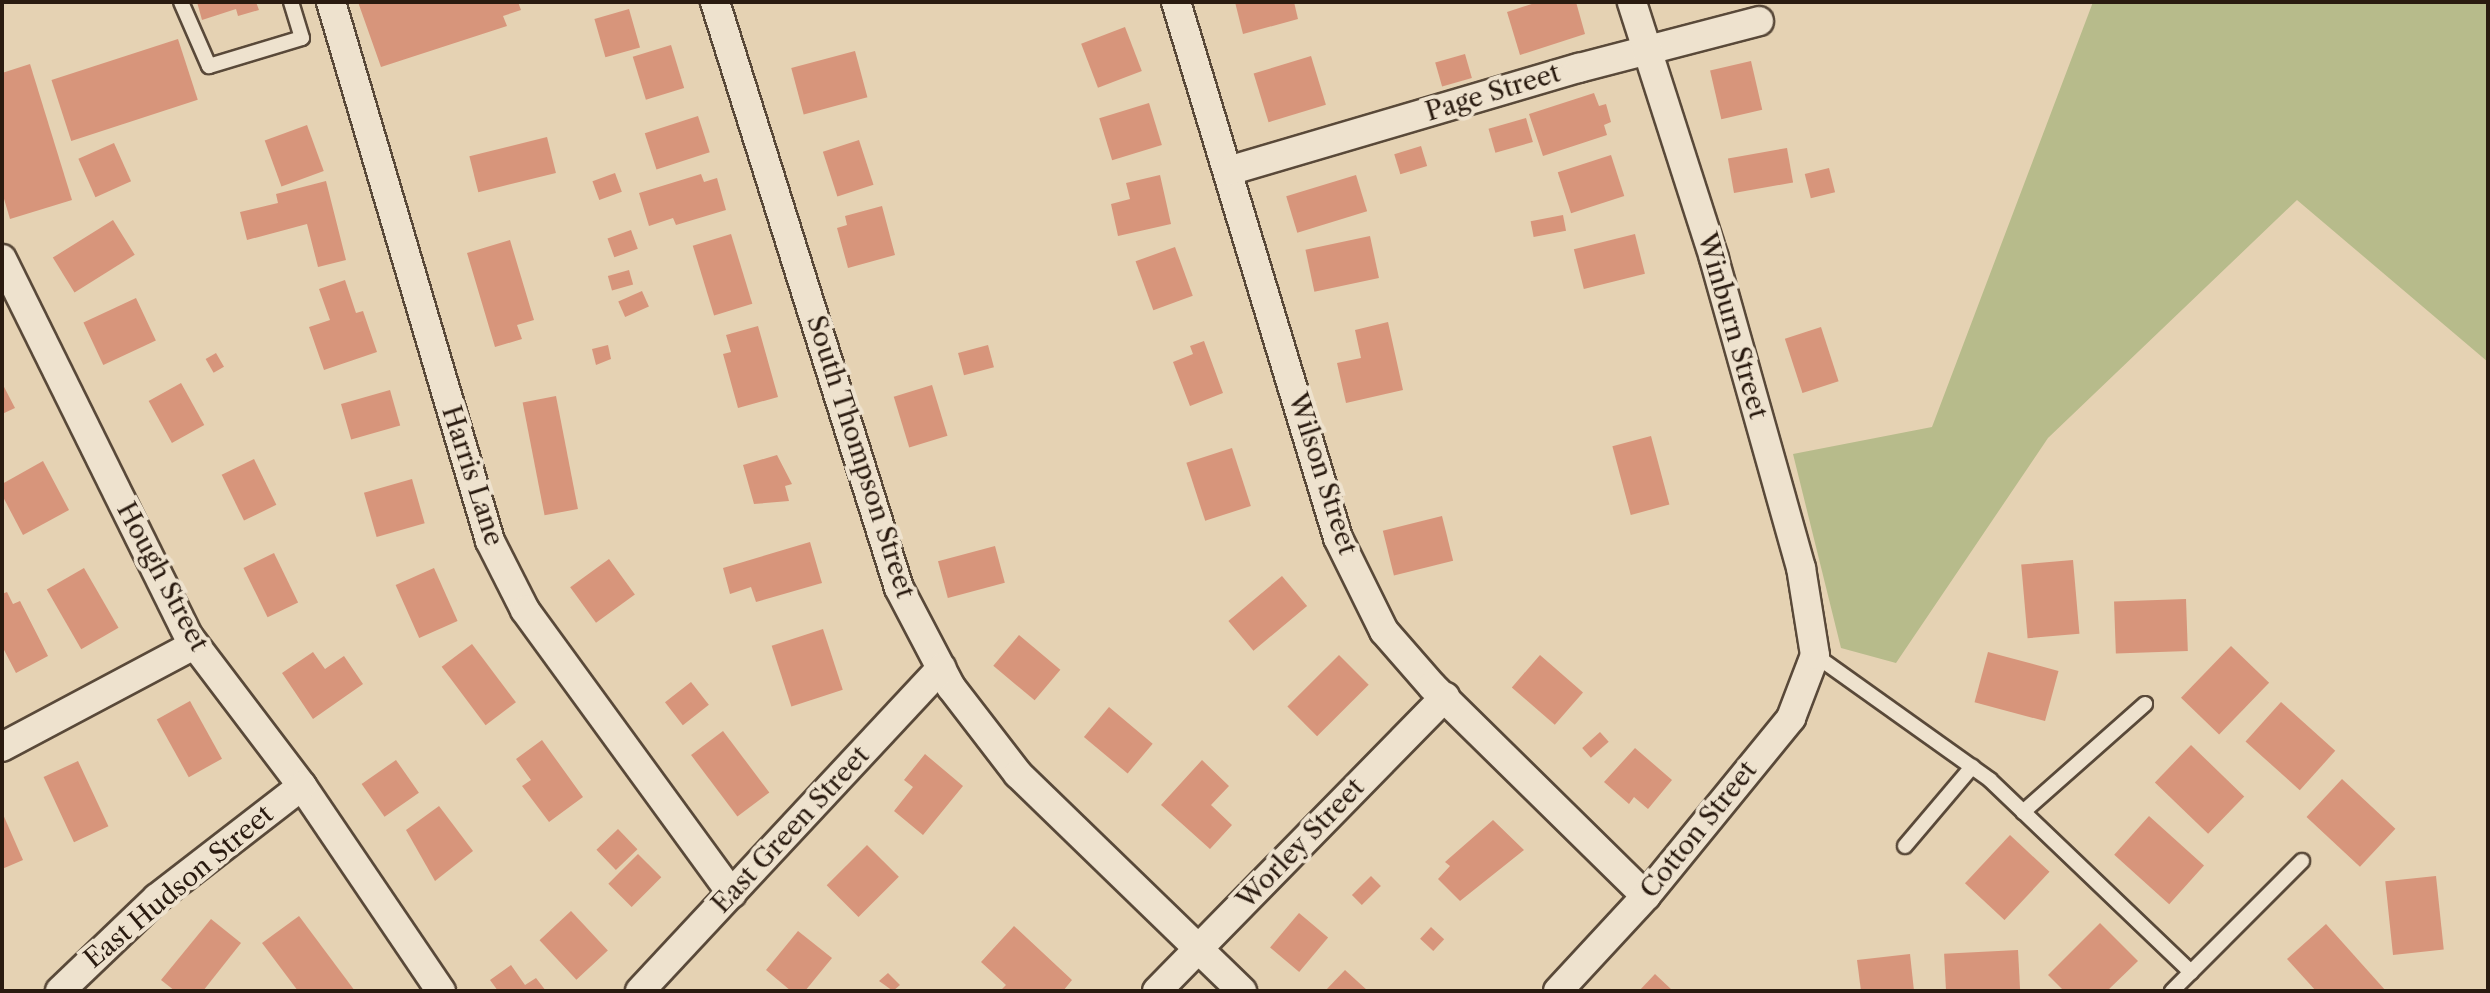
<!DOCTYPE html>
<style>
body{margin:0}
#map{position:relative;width:2490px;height:993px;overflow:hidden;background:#e5d2b3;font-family:"Libre Caslon Text",serif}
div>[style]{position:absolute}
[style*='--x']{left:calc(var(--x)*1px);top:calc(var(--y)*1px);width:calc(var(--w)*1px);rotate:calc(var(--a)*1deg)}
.green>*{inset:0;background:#b7bb8b}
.building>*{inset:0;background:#d7957b;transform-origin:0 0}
.roads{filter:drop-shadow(2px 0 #594939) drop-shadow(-2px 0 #594939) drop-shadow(0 2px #594939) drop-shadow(0 -2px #594939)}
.lane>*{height:14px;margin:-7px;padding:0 7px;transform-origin:7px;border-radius:7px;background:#eee2ce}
.street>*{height:28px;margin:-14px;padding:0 14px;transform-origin:14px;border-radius:14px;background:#eee2ce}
span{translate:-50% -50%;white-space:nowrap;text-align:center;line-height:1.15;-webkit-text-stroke:8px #eee2ce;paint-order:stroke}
.street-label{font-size:26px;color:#2a1b10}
.frame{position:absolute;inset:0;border:4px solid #2a1b10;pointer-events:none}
</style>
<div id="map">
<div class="green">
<div style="clip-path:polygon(2093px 2px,2488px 2px,2488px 362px,2297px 200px,2048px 438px,1896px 663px,1841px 648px,1793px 454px,1932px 427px)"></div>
</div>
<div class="building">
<div style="clip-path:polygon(197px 2px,256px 2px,259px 10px,238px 16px,236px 9px,202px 20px)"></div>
<div style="clip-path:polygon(358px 2px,518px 2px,521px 10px,503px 16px,507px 26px,381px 67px)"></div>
<div style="clip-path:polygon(1235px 2px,1294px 2px,1298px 19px,1243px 34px)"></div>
<div style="clip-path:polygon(1538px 2px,1576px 2px,1585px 34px,1520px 55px,1507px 12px)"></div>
<div style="left:629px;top:9px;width:40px;height:36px;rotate:74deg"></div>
<div style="left:1125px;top:27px;width:47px;height:47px;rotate:69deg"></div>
<div style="left:178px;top:39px;width:64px;height:133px;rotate:72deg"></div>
<div style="left:671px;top:45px;width:45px;height:40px;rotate:73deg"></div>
<div style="left:855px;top:51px;width:48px;height:66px;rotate:75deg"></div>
<div style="left:1465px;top:54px;width:25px;height:31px;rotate:74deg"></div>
<div style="left:1311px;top:56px;width:51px;height:60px;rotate:73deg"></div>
<div style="left:1751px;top:61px;width:50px;height:42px;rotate:77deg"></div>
<div style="clip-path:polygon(30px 64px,72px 200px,10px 219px,2px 192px,2px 73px)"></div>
<div style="clip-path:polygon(1594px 93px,1599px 106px,1606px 104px,1611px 122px,1604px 125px,1607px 135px,1543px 156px,1529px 114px)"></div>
<div style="left:1149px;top:103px;width:44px;height:52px;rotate:73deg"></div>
<div style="left:698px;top:116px;width:38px;height:56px;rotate:72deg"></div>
<div style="left:1526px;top:118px;width:25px;height:39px;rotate:74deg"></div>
<div style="left:307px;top:125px;width:49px;height:45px;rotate:70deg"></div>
<div style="left:547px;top:137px;width:37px;height:80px;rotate:76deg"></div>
<div style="left:859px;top:140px;width:47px;height:38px;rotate:72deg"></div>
<div style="left:114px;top:143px;width:42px;height:39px;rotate:66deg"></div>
<div style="left:1421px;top:146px;width:21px;height:28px;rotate:73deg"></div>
<div style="left:1787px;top:148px;width:35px;height:60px;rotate:80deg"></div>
<div style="left:1611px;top:155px;width:43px;height:56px;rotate:72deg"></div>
<div style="left:1829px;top:168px;width:25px;height:25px;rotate:76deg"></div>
<div style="left:615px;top:173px;width:20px;height:24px;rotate:70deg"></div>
<div style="clip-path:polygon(701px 174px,704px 182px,717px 178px,726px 210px,676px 225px,673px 218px,649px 226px,639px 193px)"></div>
<div style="clip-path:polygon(1160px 175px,1171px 224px,1118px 236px,1111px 204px,1130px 199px,1126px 183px)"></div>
<div style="left:1356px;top:175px;width:38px;height:73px;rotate:73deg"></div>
<div style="clip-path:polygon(326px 181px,346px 260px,318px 267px,307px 224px,247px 240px,240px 212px,278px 203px,276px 194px)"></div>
<div style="clip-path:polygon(882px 206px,895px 255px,848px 268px,837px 228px,847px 225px,845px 216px)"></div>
<div style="left:1563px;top:215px;width:16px;height:33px;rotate:79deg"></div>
<div style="left:113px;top:220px;width:41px;height:71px;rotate:58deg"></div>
<div style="left:631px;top:230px;width:20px;height:25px;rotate:70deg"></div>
<div style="left:731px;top:234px;width:73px;height:40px;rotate:73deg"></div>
<div style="left:1635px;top:234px;width:41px;height:63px;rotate:76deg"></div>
<div style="left:1370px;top:236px;width:43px;height:66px;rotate:78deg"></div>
<div style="clip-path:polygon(510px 240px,534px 320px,517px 325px,522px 339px,495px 347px,467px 253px)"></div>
<div style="left:1175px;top:247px;width:52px;height:42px;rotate:70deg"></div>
<div style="left:629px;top:270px;width:15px;height:22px;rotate:74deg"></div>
<div style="clip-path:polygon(345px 280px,356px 313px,363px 311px,377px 352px,324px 370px,309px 327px,330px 320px,319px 289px)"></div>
<div style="left:642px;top:291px;width:17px;height:26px;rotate:66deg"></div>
<div style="left:136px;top:298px;width:47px;height:58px;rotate:65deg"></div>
<div style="clip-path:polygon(1388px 322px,1403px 390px,1346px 403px,1337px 363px,1361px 358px,1355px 330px)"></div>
<div style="clip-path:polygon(758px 326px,778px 397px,738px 408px,723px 354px,731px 352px,726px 335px)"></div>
<div style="left:1821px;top:327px;width:57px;height:38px;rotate:72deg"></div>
<div style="clip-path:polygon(1204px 341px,1223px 393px,1190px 406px,1173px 362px,1193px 354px,1190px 346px)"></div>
<div style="clip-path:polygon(608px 345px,611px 359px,596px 365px,592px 349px)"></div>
<div style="left:988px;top:345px;width:23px;height:31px;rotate:75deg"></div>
<div style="left:216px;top:353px;width:16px;height:12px;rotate:60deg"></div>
<div style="clip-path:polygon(2px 383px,15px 408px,2px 414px)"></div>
<div style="left:181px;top:383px;width:48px;height:37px;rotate:61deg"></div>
<div style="left:932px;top:385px;width:53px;height:40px;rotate:73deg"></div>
<div style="left:390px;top:390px;width:37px;height:51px;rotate:74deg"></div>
<div style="left:556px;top:396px;width:115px;height:34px;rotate:79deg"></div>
<div style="left:1651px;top:436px;width:71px;height:40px;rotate:75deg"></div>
<div style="left:1232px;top:448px;width:61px;height:48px;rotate:72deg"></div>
<div style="clip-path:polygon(777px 455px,792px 484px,785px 486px,789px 501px,754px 504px,743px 465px)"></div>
<div style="left:254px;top:459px;width:51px;height:36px;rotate:64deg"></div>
<div style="clip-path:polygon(43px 461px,69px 510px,23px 535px,2px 495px,2px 484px)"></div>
<div style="left:412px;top:479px;width:46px;height:50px;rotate:74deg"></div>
<div style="left:1442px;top:516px;width:46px;height:61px;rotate:76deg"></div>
<div style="clip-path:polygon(810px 542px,822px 583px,756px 602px,751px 587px,730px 594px,723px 568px)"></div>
<div style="left:995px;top:546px;width:38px;height:59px;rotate:75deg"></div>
<div style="left:274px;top:553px;width:55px;height:34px;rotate:64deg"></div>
<div style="left:609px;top:559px;width:44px;height:48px;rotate:54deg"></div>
<div style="left:2073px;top:560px;width:74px;height:52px;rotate:85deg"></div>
<div style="left:84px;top:568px;width:69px;height:43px;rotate:60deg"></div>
<div style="left:434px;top:568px;width:58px;height:42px;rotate:66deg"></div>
<div style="left:1282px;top:576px;width:39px;height:70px;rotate:50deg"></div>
<div style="clip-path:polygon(7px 592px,13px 604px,20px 601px,48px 656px,16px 673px,2px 646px,2px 594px)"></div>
<div style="left:2186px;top:599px;width:52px;height:72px;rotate:88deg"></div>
<div style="left:823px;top:629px;width:64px;height:54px;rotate:72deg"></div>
<div style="left:1019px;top:635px;width:54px;height:40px;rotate:40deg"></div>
<div style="left:472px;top:644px;width:73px;height:38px;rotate:53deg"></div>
<div style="left:2231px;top:646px;width:53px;height:72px;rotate:44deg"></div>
<div style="clip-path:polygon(313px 652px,325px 669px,344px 656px,363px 684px,313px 719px,282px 673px)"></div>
<div style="left:1988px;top:652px;width:73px;height:52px;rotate:15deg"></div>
<div style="left:1339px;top:655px;width:42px;height:73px;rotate:45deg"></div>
<div style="left:1540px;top:655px;width:57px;height:43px;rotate:41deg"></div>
<div style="left:691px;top:682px;width:29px;height:33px;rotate:52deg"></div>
<div style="left:190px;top:701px;width:66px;height:38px;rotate:61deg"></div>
<div style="left:2281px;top:702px;width:73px;height:53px;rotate:42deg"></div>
<div style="left:1109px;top:707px;width:57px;height:39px;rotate:40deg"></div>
<div style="left:723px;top:731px;width:77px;height:40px;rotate:53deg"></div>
<div style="left:1600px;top:732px;width:13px;height:24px;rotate:48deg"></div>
<div style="clip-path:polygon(542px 740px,583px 797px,549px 822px,522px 786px,531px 780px,516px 759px)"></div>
<div style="left:2191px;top:745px;width:74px;height:52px;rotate:44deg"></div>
<div style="clip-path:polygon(1635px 748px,1672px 780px,1648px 809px,1634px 797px,1629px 804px,1604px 782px)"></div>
<div style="clip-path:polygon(925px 754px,963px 786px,923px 835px,894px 811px,913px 787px,904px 780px)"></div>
<div style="left:396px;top:760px;width:40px;height:42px;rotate:55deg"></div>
<div style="clip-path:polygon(1202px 760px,1229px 786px,1211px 805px,1232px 825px,1210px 849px,1161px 805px)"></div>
<div style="left:78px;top:761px;width:72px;height:38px;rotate:65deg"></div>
<div style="left:2342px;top:779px;width:73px;height:52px;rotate:43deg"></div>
<div style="clip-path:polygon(439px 806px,473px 851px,435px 881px,406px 830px)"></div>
<div style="clip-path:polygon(2px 812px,23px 860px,2px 869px)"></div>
<div style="left:2149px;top:816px;width:74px;height:52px;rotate:42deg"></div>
<div style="clip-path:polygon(1493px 820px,1524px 850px,1460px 901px,1438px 879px,1450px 866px,1445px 862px)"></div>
<div style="left:618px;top:829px;width:28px;height:30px;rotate:46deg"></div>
<div style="left:2010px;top:835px;width:54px;height:66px;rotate:43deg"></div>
<div style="left:867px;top:845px;width:45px;height:57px;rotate:45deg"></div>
<div style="left:638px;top:854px;width:33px;height:42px;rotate:45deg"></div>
<div style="left:1371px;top:876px;width:14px;height:27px;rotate:45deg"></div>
<div style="left:2436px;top:876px;width:74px;height:51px;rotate:84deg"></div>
<div style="left:571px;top:911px;width:54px;height:43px;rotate:47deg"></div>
<div style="left:1299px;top:913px;width:38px;height:45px;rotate:40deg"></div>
<div style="clip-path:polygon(299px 916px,355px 991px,298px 991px,262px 943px)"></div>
<div style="clip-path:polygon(211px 919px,241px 943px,203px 991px,175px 991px,161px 980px)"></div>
<div style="clip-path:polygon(2100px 923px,2138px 961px,2107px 991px,2064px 991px,2048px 975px)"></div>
<div style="clip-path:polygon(2326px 924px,2386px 991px,2316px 991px,2287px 959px)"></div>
<div style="clip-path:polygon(1014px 926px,1072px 980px,1063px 991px,1000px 991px,1006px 985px,981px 962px)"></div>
<div style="left:1431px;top:927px;width:18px;height:16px;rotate:43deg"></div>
<div style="clip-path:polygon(798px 931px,832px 958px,805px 991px,791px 991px,766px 970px)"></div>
<div style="left:2018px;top:950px;width:41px;height:74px;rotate:87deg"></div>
<div style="clip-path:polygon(1910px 954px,1914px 991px,1861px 991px,1857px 960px)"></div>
<div style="clip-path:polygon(511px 965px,525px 985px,536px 978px,546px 991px,498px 991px,490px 980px)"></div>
<div style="clip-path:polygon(1345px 970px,1368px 991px,1325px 991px)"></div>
<div style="clip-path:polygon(888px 973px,900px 985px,893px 991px,879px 981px)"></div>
<div style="clip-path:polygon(1655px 974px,1673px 991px,1639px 991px)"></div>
</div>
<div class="roads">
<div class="lane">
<div style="--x:181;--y:2;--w:70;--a:66.4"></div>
<div style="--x:209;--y:66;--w:97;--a:-16.8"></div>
<div style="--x:302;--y:38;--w:38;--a:-107"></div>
<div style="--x:1815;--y:655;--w:215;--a:35.5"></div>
<div style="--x:1990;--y:780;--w:278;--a:43.7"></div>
<div style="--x:2191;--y:972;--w:27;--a:135"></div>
<div style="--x:2023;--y:812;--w:163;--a:-41.5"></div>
<div style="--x:1905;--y:846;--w:104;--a:-49.7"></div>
<div style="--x:2191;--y:972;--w:157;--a:-45"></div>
</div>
<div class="street">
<div style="--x:331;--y:2;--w:562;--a:73.56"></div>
<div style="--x:490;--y:541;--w:77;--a:63.1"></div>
<div style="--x:525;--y:610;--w:351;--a:53.9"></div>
<div style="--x:715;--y:2;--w:614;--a:72.57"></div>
<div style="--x:899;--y:588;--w:112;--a:62.3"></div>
<div style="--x:951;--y:687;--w:110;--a:52.4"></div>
<div style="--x:1018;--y:774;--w:312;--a:44.1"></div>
<div style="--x:1176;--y:2;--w:560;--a:73.18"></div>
<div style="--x:1338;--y:538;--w:104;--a:63.7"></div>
<div style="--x:1384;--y:631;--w:73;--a:48.9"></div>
<div style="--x:1432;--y:686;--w:300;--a:44.5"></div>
<div style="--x:1228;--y:171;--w:366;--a:-16.4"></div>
<div style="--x:1579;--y:68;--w:186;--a:-14.6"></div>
<div style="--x:2;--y:259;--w:422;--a:63.7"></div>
<div style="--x:189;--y:637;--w:187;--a:52.8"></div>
<div style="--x:302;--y:786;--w:248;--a:55.9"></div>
<div style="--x:2;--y:747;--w:217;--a:-28"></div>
<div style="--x:60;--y:991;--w:134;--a:-43.8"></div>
<div style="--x:157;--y:898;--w:183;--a:-37.7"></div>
<div style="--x:640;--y:991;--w:442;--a:-47"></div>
<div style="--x:1157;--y:991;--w:412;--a:-45.6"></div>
<div style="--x:1558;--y:991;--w:129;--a:-47.2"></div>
<div style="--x:1646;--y:896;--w:230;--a:-50.8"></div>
<div style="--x:1791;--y:718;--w:67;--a:-69.1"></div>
<div style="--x:1815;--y:655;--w:88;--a:-99.1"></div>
<div style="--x:1801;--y:568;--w:322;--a:-105.7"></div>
<div style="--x:1714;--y:258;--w:269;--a:-107.8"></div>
</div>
</div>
<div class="street-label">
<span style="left:1493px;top:93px;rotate:-17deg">Page Street</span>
<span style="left:1732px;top:326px;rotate:74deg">Winburn Street</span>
<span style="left:860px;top:457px;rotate:72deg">South Thompson Street</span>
<span style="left:1322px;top:474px;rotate:72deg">Wilson Street</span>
<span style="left:472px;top:476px;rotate:72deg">Harris Lane</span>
<span style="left:162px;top:577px;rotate:62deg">Hough Street</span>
<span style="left:791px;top:830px;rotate:-47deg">East Green Street</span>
<span style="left:1699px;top:830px;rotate:-51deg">Cotton Street</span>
<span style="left:1301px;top:844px;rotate:-46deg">Worley Street</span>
<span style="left:179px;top:887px;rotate:-40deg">East Hudson Street</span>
</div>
<div class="frame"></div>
</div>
